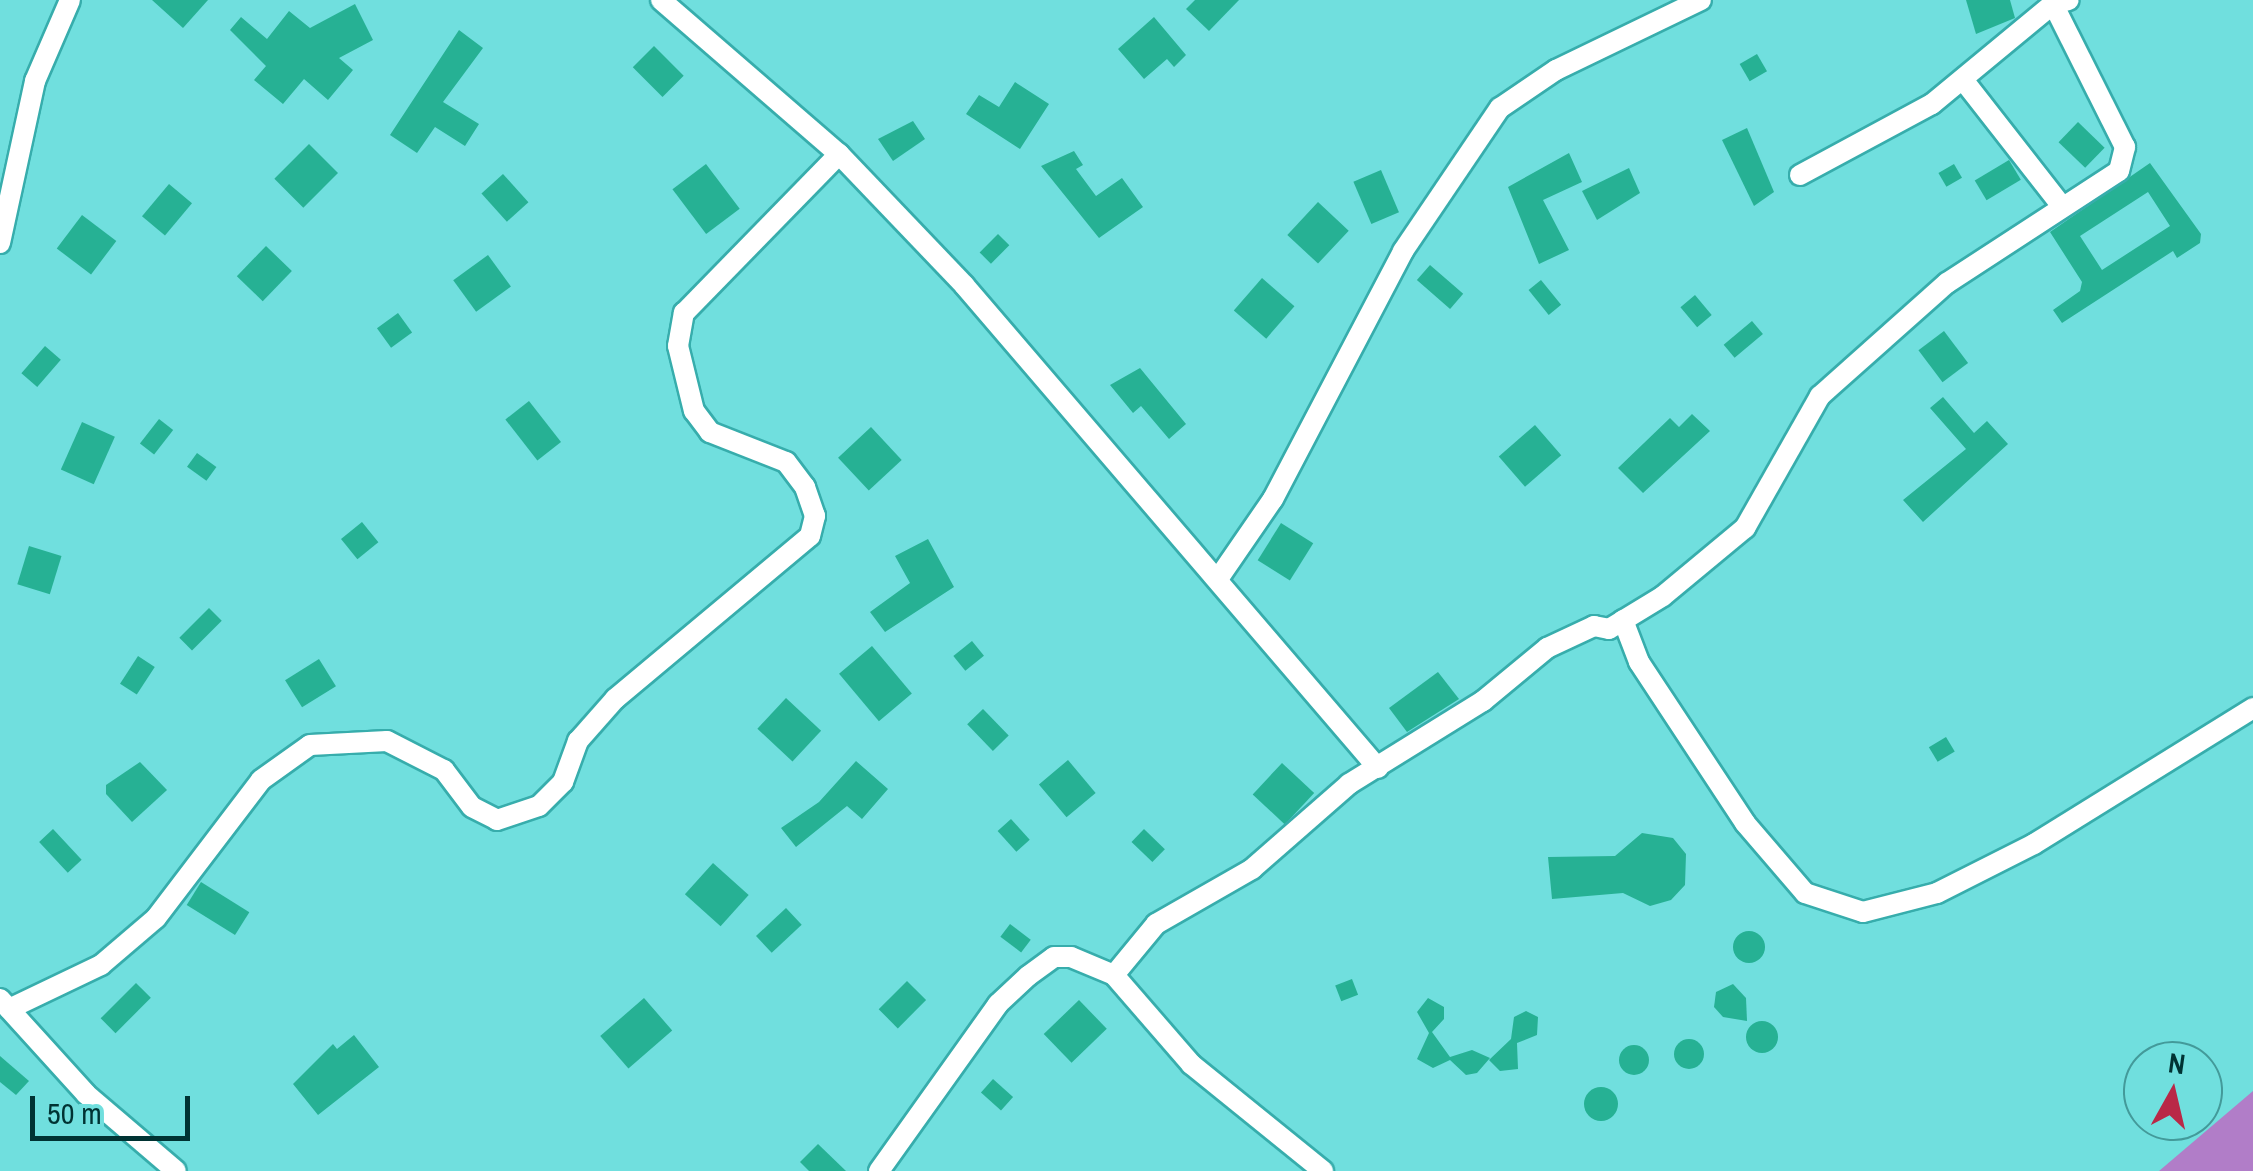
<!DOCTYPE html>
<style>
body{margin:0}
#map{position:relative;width:2253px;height:1171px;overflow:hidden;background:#70dfde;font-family:"Archivo Narrow",sans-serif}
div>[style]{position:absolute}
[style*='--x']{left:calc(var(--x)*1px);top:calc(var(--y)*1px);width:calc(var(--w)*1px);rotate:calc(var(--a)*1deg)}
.water>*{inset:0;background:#b17dc8}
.building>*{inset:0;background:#26b194;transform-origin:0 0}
.round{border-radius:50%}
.roads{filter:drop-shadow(2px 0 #37adac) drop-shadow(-2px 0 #37adac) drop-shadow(0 2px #37adac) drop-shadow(0 -2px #37adac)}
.street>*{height:20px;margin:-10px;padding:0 10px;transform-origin:10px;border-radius:10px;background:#fff}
span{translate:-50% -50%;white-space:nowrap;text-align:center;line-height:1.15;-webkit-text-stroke:9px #70dfde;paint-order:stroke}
.north{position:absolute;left:2123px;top:1041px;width:100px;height:100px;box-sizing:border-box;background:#70dfde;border:2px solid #439a9a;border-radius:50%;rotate:8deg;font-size:28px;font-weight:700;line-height:40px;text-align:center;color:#033}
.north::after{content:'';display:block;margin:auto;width:35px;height:45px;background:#b92847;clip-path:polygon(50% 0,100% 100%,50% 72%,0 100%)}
.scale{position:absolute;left:30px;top:1096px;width:160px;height:45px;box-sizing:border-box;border:5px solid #033;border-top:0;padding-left:12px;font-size:30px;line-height:35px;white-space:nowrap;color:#033;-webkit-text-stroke:8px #70dfde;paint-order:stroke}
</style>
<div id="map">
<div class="water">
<div style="clip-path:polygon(2253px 1091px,2253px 1171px,2159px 1171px)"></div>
</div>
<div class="building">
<div style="clip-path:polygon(152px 0,208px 0,183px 28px)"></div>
<div style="clip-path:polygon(1195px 0,1239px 0,1209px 31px,1186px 9px)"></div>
<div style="clip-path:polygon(1966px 0,2010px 0,2015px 18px,1976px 34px)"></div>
<div style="clip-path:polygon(355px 4px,373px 40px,339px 58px,353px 70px,328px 100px,304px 79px,283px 104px,254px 80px,266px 66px,230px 30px,241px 17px,267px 39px,289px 11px,310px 28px)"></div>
<div style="clip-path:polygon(1154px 17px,1186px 55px,1174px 67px,1167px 59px,1144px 79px,1118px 49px)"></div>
<div style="clip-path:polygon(459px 30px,483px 48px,443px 102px,479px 124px,465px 146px,435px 127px,417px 153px,390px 135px)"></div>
<div style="left:654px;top:46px;width:42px;height:30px;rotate:45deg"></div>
<div style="left:1757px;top:54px;width:20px;height:20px;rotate:60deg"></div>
<div style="clip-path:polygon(1015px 82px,1049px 104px,1020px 149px,966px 114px,979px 95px,999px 107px)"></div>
<div style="clip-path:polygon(913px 121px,925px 139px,893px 161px,878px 139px)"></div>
<div style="left:2078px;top:122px;width:37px;height:28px;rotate:44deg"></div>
<div style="clip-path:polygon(1747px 128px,1774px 192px,1754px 206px,1722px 140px)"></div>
<div style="left:309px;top:144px;width:41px;height:49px;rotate:45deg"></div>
<div style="clip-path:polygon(1074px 151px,1083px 165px,1076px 169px,1096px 196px,1122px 178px,1143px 207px,1099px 238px,1041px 166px)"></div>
<div style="clip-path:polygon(1569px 153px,1582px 182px,1543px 200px,1569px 250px,1539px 264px,1508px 187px)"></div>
<div style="left:2009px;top:160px;width:23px;height:40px;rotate:59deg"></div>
<div style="clip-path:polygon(evenodd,2150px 163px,2201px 234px,2200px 243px,2177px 258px,2173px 251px,2062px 323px,2053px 310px,2080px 291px,2082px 282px,2050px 232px,2150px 163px,2148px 192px,2170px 226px,2102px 270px,2080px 236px,2148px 192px)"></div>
<div style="left:706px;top:164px;width:56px;height:42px;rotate:53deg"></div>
<div style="left:1954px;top:164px;width:16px;height:18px;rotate:60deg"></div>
<div style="clip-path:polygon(1629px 168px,1640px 193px,1597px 220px,1582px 191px)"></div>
<div style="left:1381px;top:170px;width:46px;height:30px;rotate:67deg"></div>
<div style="left:503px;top:174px;width:38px;height:29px;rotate:48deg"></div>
<div style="left:169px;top:184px;width:30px;height:42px;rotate:40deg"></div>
<div style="left:1318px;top:202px;width:42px;height:45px;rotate:43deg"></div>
<div style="left:82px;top:215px;width:43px;height:42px;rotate:37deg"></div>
<div style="left:998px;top:234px;width:16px;height:26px;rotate:45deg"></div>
<div style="left:266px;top:246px;width:36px;height:42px;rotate:44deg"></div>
<div style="left:488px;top:255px;width:39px;height:43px;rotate:54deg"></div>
<div style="left:1430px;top:265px;width:44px;height:20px;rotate:41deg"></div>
<div style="left:1262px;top:278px;width:43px;height:43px;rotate:41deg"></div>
<div style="left:1541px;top:280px;width:32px;height:16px;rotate:51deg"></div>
<div style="left:1695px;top:295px;width:26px;height:19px;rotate:50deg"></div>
<div style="left:398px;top:313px;width:24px;height:26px;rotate:54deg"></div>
<div style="left:1752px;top:321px;width:17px;height:37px;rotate:50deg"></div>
<div style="left:1944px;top:331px;width:40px;height:32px;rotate:53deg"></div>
<div style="left:45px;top:346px;width:21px;height:36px;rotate:41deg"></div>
<div style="clip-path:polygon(1140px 368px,1186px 424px,1169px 439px,1141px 406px,1133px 413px,1110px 385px)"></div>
<div style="clip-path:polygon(1943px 397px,1974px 433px,1987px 421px,2008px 444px,1923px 522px,1903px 500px,1966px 449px,1930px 408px)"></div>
<div style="left:529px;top:401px;width:52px;height:30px;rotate:52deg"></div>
<div style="clip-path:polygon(1692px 414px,1710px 431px,1643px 493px,1618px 468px,1670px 418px,1679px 427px)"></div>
<div style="left:159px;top:419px;width:18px;height:31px;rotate:38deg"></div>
<div style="left:82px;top:422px;width:36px;height:52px;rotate:24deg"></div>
<div style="left:1535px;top:425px;width:40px;height:48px;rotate:49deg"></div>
<div style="left:871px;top:427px;width:45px;height:45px;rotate:47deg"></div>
<div style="left:197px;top:453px;width:24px;height:17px;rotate:36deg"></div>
<div style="left:362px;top:522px;width:26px;height:27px;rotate:51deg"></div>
<div style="left:1281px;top:523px;width:38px;height:44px;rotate:32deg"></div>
<div style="clip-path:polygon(928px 539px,954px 587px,885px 632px,870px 612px,910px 583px,895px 556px)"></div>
<div style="left:29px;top:546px;width:34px;height:40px;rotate:17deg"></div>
<div style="left:209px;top:608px;width:18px;height:42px;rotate:45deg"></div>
<div style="left:972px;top:641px;width:19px;height:24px;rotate:51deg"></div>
<div style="left:872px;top:646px;width:62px;height:43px;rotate:50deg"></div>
<div style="left:138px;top:656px;width:20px;height:33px;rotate:33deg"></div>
<div style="left:319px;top:659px;width:32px;height:40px;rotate:58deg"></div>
<div style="clip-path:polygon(1438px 672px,1459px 699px,1407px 732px,1389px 708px)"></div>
<div style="left:786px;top:698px;width:48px;height:42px;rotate:43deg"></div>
<div style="left:983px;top:709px;width:37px;height:22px;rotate:46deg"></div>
<div style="left:1946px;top:737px;width:17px;height:20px;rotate:59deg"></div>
<div style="left:1068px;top:760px;width:43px;height:38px;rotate:50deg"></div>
<div style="clip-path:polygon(856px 761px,888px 789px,862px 819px,847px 806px,796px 847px,781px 828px,819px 802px)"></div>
<div style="clip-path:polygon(140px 762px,167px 790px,132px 822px,106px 794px,106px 785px)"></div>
<div style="left:1282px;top:763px;width:44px;height:43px;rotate:43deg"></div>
<div style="left:1011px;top:819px;width:28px;height:18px;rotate:48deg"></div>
<div style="left:53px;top:829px;width:42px;height:19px;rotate:47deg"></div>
<div style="left:1144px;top:829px;width:29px;height:18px;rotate:44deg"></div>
<div style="clip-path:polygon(1642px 833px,1673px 838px,1686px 854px,1685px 885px,1671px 900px,1650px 906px,1623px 893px,1552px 899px,1548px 857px,1615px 856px)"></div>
<div style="left:713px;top:863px;width:48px;height:42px;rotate:42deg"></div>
<div style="left:201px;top:882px;width:57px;height:27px;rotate:32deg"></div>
<div style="left:786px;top:908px;width:23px;height:41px;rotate:47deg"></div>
<div style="left:1010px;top:924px;width:26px;height:16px;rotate:37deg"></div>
<div class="round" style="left:1733px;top:931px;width:32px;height:32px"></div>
<div style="left:1352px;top:979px;width:17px;height:18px;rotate:69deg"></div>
<div style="left:907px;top:981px;width:27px;height:40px;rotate:45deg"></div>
<div style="left:136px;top:983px;width:21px;height:50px;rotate:45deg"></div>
<div style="clip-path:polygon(1733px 984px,1746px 998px,1747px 1021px,1723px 1017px,1714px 1007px,1716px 992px)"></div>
<div style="left:644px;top:998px;width:43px;height:58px;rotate:49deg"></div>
<div style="clip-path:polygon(1428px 998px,1444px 1007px,1444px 1019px,1432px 1032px,1450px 1057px,1472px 1050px,1490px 1058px,1477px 1073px,1466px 1075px,1450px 1060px,1433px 1068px,1417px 1059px,1429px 1033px,1417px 1012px)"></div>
<div style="left:1079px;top:1000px;width:40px;height:49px;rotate:46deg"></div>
<div style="clip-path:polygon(1526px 1011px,1538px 1017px,1537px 1035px,1517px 1043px,1518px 1069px,1500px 1071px,1489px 1060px,1511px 1039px,1514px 1017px)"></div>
<div class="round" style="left:1746px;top:1021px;width:32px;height:32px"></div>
<div style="clip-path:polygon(354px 1035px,379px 1067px,318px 1115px,293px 1084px,333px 1044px,337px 1049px)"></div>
<div class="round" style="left:1674px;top:1039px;width:30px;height:30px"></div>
<div class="round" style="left:1619px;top:1045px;width:30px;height:30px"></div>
<div style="clip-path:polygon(0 1056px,29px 1081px,16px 1095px,0 1082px)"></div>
<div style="left:993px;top:1079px;width:27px;height:18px;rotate:42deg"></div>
<div class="round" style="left:1584px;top:1087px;width:34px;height:34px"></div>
<div style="clip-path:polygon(818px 1144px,846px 1171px,809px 1171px,800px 1162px)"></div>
</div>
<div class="roads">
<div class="street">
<div style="--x:661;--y:0;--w:235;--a:40.9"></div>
<div style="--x:839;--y:154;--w:181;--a:46.3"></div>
<div style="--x:964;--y:285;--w:636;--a:49.4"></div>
<div style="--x:1964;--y:81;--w:156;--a:52"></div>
<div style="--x:1800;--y:175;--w:150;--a:-28.3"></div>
<div style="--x:1932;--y:104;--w:157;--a:-39.6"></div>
<div style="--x:2053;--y:4;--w:16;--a:-14"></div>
<div style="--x:0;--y:243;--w:166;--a:-77.8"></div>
<div style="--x:35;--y:81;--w:88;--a:-66.6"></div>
<div style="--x:1220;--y:576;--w:93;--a:-55.5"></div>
<div style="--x:1273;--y:499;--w:280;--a:-62.3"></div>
<div style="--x:1403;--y:251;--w:173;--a:-55.9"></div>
<div style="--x:1500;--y:108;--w:68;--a:-34.2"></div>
<div style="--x:1556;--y:70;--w:161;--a:-25.8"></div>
<div style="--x:1623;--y:620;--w:45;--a:69.1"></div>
<div style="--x:1639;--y:662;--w:193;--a:56.6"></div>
<div style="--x:1745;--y:823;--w:92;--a:49.4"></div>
<div style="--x:1805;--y:893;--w:61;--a:18.1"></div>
<div style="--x:1863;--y:912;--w:76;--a:-14.4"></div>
<div style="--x:1937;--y:893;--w:109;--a:-26.8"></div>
<div style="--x:2034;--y:844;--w:258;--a:-31.8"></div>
<div style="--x:1114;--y:975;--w:118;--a:49.1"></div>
<div style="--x:1191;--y:1064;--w:170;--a:39"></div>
<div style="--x:0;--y:999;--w:128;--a:47.8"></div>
<div style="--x:86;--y:1094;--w:118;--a:40.5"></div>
<div style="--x:9;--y:1009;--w:102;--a:-25.6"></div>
<div style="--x:101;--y:965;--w:72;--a:-40.5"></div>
<div style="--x:156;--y:918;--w:173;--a:-52.7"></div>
<div style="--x:261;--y:780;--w:60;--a:-35.5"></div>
<div style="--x:310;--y:745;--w:77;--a:-3"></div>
<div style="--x:387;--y:741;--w:64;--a:27"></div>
<div style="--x:444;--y:770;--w:46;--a:52.9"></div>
<div style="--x:472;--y:807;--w:28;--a:27"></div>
<div style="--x:497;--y:820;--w:44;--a:-18.4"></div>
<div style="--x:539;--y:806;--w:34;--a:-45"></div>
<div style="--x:563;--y:782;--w:44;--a:-69.9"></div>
<div style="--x:578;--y:741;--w:56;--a:-48.6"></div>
<div style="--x:615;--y:699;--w:254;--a:-39.9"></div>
<div style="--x:810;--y:536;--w:21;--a:-76"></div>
<div style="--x:815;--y:516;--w:31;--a:-109"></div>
<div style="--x:805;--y:487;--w:31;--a:-127"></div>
<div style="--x:786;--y:462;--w:82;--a:-158.5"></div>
<div style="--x:710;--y:432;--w:26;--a:-127"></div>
<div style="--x:694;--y:411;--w:67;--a:-103.8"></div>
<div style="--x:678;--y:346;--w:34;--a:-80"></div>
<div style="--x:684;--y:313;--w:222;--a:-45.7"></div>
<div style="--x:879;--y:1171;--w:205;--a:-54.5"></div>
<div style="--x:998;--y:1004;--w:41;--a:-43"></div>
<div style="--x:1028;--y:976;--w:32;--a:-36"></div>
<div style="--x:1054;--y:957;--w:17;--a:0"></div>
<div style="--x:1071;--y:957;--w:47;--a:22.7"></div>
<div style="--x:1114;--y:975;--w:66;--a:-50.5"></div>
<div style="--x:1156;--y:924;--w:111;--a:-29.8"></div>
<div style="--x:1252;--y:869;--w:129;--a:-41.2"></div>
<div style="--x:1349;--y:784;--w:158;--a:-31.8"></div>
<div style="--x:1483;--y:701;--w:83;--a:-39.6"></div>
<div style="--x:1547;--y:648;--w:52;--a:-25.1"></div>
<div style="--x:1594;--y:626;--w:15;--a:11"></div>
<div style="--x:1609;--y:629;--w:63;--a:-31.4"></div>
<div style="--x:1663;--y:596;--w:107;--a:-39.7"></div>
<div style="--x:1745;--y:528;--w:152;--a:-60.4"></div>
<div style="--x:1820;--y:396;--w:170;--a:-41.7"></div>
<div style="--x:1947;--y:283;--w:205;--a:-33.1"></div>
<div style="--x:2119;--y:171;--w:25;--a:-76"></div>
<div style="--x:2125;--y:147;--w:160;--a:-116.7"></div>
</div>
</div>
<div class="north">N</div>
<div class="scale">50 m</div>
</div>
